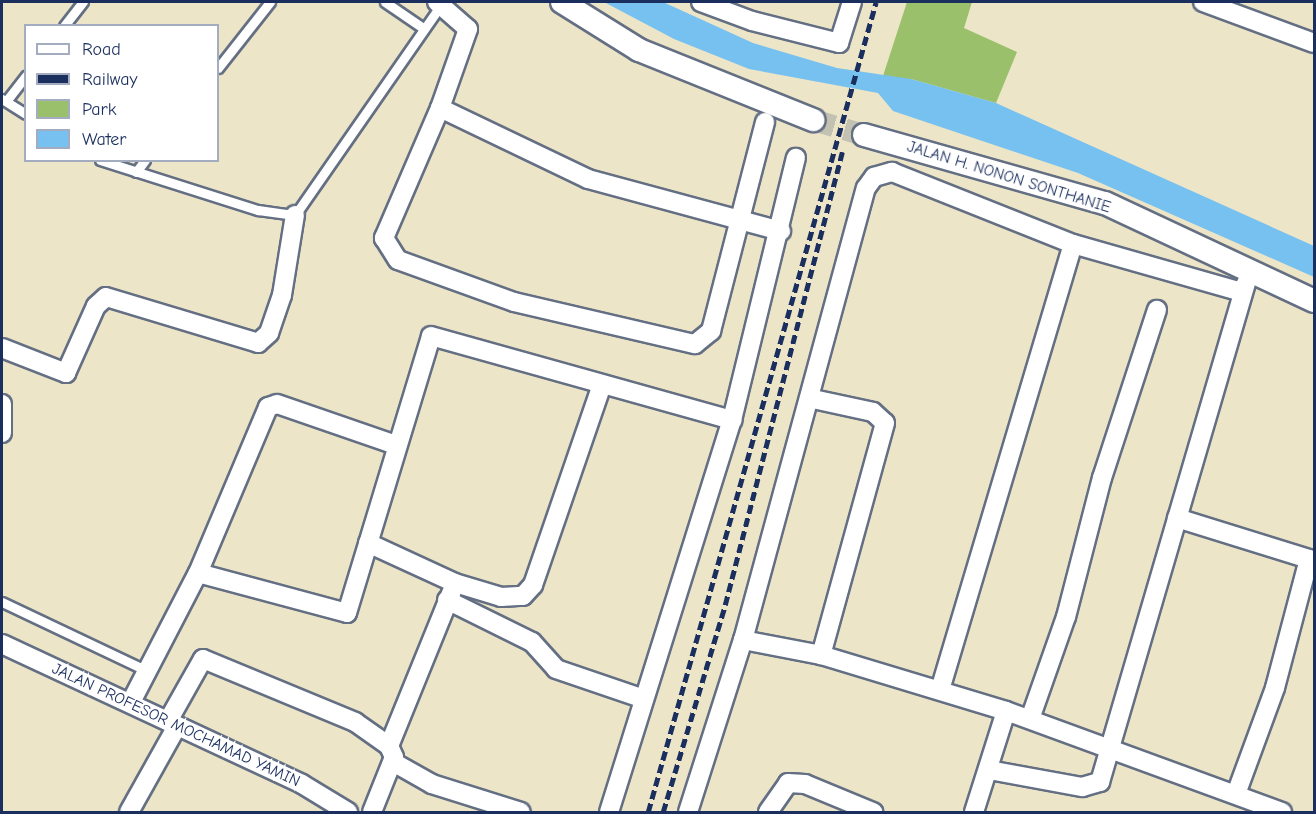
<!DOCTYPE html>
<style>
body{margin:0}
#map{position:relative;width:1316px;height:814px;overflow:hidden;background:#ede5c7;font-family:"Comic Neue",sans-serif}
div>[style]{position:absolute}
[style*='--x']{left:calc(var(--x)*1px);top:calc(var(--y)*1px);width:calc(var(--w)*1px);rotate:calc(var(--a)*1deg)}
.green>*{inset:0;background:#9bc06b}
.water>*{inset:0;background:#77c1f0}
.tertiary-tunnel>*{height:22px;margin-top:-11px;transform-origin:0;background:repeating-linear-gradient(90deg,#c3c1b2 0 22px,transparent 0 33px)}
.roads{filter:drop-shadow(2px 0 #646f83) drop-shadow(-2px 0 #646f83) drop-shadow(0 2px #646f83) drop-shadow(0 -2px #646f83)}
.service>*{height:9px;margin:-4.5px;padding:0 4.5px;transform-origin:4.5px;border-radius:4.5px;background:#fff}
.minor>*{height:18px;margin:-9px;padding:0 9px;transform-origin:9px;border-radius:9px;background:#fff}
.tertiary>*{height:22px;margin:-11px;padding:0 11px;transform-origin:11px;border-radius:11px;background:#fff}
.rail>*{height:4.5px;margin-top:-2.25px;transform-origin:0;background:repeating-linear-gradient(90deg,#1b2f5e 0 9px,transparent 0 13.5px)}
span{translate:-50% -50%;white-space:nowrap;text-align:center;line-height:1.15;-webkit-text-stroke:4.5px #fff;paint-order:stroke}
.street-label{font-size:16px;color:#1b2f5e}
.frame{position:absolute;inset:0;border:3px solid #1b2f5e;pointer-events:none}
.legend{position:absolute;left:24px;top:24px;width:195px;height:138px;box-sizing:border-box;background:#fff;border:2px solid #a4acbf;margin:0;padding:8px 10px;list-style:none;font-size:18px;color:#1b2f5e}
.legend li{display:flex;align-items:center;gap:12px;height:30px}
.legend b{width:30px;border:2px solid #a4acbf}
</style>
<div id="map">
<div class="green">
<div style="clip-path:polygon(907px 2px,972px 2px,964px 28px,1017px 52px,996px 103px,911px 79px,882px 79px)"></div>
</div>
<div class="water">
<div style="clip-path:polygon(604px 2px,663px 2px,753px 43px,837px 68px,911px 79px,996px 103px,1314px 246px,1314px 277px,1078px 173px,893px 111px,878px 93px,749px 69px,674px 39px)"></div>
</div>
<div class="tertiary-tunnel">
<div style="--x:813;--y:120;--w:53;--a:16.4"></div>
</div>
<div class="roads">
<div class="service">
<div style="--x:385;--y:2;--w:46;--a:34.4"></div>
<div style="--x:64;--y:26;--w:31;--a:-52"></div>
<div style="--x:218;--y:68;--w:84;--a:-51.8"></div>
<div style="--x:2;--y:99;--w:28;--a:32"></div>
<div style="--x:7;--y:100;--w:31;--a:-52"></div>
<div style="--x:100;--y:160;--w:166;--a:17.6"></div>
<div style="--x:258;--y:210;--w:37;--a:8"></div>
<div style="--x:295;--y:215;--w:256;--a:-55.2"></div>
<div style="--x:136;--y:172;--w:15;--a:-53"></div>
<div style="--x:2;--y:602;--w:161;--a:25.4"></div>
</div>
<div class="minor">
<div style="--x:437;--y:2;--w:41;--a:41.1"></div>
<div style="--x:468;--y:29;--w:84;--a:109.5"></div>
<div style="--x:440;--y:108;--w:164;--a:25.6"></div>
<div style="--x:588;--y:179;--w:200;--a:15.1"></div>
<div style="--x:701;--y:2;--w:54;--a:20.4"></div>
<div style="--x:752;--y:21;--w:90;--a:14.2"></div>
<div style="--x:839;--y:43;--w:43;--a:-72.4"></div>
<div style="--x:1203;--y:2;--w:118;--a:20.3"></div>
<div style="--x:440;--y:108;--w:142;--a:113.3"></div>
<div style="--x:384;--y:238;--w:26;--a:58"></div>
<div style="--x:398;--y:260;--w:123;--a:19.9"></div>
<div style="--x:514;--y:302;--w:186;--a:13.1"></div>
<div style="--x:695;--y:344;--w:21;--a:-39"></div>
<div style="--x:711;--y:331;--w:216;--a:-75.5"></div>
<div style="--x:2;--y:348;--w:69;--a:21.3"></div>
<div style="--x:66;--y:373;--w:73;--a:-65.9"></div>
<div style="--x:96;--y:306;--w:13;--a:-42"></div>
<div style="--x:106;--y:297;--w:159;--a:16.8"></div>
<div style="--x:258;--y:343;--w:15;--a:-42"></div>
<div style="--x:269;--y:333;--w:40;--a:-71.1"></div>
<div style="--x:282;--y:295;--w:81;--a:-80.8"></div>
<div style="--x:813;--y:399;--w:61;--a:12.2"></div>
<div style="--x:873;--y:412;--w:16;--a:43"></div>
<div style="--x:885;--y:423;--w:241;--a:105.4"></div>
<div style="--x:2;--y:404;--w:29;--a:90"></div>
<div style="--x:1177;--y:518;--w:138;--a:17.3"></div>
<div style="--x:1309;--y:559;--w:133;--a:104.8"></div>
<div style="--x:1275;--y:688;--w:113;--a:110.2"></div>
<div style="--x:368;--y:543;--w:96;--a:24.7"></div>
<div style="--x:455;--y:583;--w:48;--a:16.9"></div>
<div style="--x:501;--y:597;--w:22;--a:-3"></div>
<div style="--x:523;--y:596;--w:15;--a:-48"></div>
<div style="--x:533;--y:585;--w:212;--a:-71"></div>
<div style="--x:198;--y:573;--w:180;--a:-67.1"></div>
<div style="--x:268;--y:407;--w:9;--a:-18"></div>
<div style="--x:277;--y:404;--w:126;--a:19"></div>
<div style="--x:447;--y:600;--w:95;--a:26.3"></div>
<div style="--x:532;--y:642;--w:36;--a:48"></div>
<div style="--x:556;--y:669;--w:93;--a:18.8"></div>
<div style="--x:743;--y:640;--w:79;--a:10.9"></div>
<div style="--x:821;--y:655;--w:193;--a:16.8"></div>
<div style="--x:1006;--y:711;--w:294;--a:20.1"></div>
<div style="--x:2;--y:644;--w:331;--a:25"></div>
<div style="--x:302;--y:784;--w:54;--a:31.3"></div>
<div style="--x:940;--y:690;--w:465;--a:-73.4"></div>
<div style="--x:131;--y:702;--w:145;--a:-62.6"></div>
<div style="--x:198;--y:573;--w:154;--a:15"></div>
<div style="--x:347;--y:613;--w:289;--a:-73.1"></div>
<div style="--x:431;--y:336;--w:313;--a:15.6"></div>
<div style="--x:1030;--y:719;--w:108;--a:-70.6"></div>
<div style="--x:1066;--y:617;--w:144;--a:-75.5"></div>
<div style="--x:1102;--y:478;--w:177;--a:-71.9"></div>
<div style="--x:168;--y:721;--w:71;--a:-60.6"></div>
<div style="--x:203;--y:659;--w:165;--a:22.5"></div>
<div style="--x:355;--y:722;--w:42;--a:35.2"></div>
<div style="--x:389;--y:746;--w:12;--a:66"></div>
<div style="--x:394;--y:757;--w:59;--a:111.8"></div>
<div style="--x:389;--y:746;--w:167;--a:-67.9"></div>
<div style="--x:393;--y:762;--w:45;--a:29.4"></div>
<div style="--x:432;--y:784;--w:93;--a:17.5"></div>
<div style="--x:989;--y:770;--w:95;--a:10.4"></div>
<div style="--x:1082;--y:787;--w:19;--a:-16"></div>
<div style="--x:1100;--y:782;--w:520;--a:-73.69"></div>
<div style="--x:129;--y:812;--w:98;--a:-60.8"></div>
<div style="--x:609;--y:812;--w:411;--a:-72.6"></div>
<div style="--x:732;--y:420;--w:270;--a:-76.3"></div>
<div style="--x:688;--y:812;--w:181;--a:-72.3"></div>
<div style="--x:743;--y:640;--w:468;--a:-74.8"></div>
<div style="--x:866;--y:188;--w:14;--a:-54"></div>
<div style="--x:874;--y:177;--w:19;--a:-16"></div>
<div style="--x:892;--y:172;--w:195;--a:21.7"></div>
<div style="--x:1073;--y:244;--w:176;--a:15.9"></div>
<div style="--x:768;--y:812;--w:35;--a:-55"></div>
<div style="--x:788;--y:783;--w:17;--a:3"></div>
<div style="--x:805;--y:784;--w:74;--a:22.4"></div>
<div style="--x:974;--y:812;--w:106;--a:-72.4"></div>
</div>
<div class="tertiary">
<div style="--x:562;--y:2;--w:91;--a:31.9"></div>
<div style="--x:639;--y:50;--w:188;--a:21.9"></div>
<div style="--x:864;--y:135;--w:250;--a:15.8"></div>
<div style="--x:1105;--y:203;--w:231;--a:25.1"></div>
</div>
</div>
<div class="rail">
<div style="--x:648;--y:812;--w:841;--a:-74.28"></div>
<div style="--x:663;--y:812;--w:216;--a:-73.3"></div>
<div style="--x:725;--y:605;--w:468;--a:-75.5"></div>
</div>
<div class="street-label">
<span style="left:1009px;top:177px;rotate:17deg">JALAN H. NONON SONTHANIE</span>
<span style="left:176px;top:725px;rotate:25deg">JALAN PROFESOR MOCHAMAD YAMIN</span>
</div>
<div class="frame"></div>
<ul class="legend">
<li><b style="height:8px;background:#fff"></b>Road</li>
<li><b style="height:8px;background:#1b2f5e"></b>Railway</li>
<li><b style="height:16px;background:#9bc06b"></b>Park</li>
<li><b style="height:16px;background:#77c1f0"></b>Water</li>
</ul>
</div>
